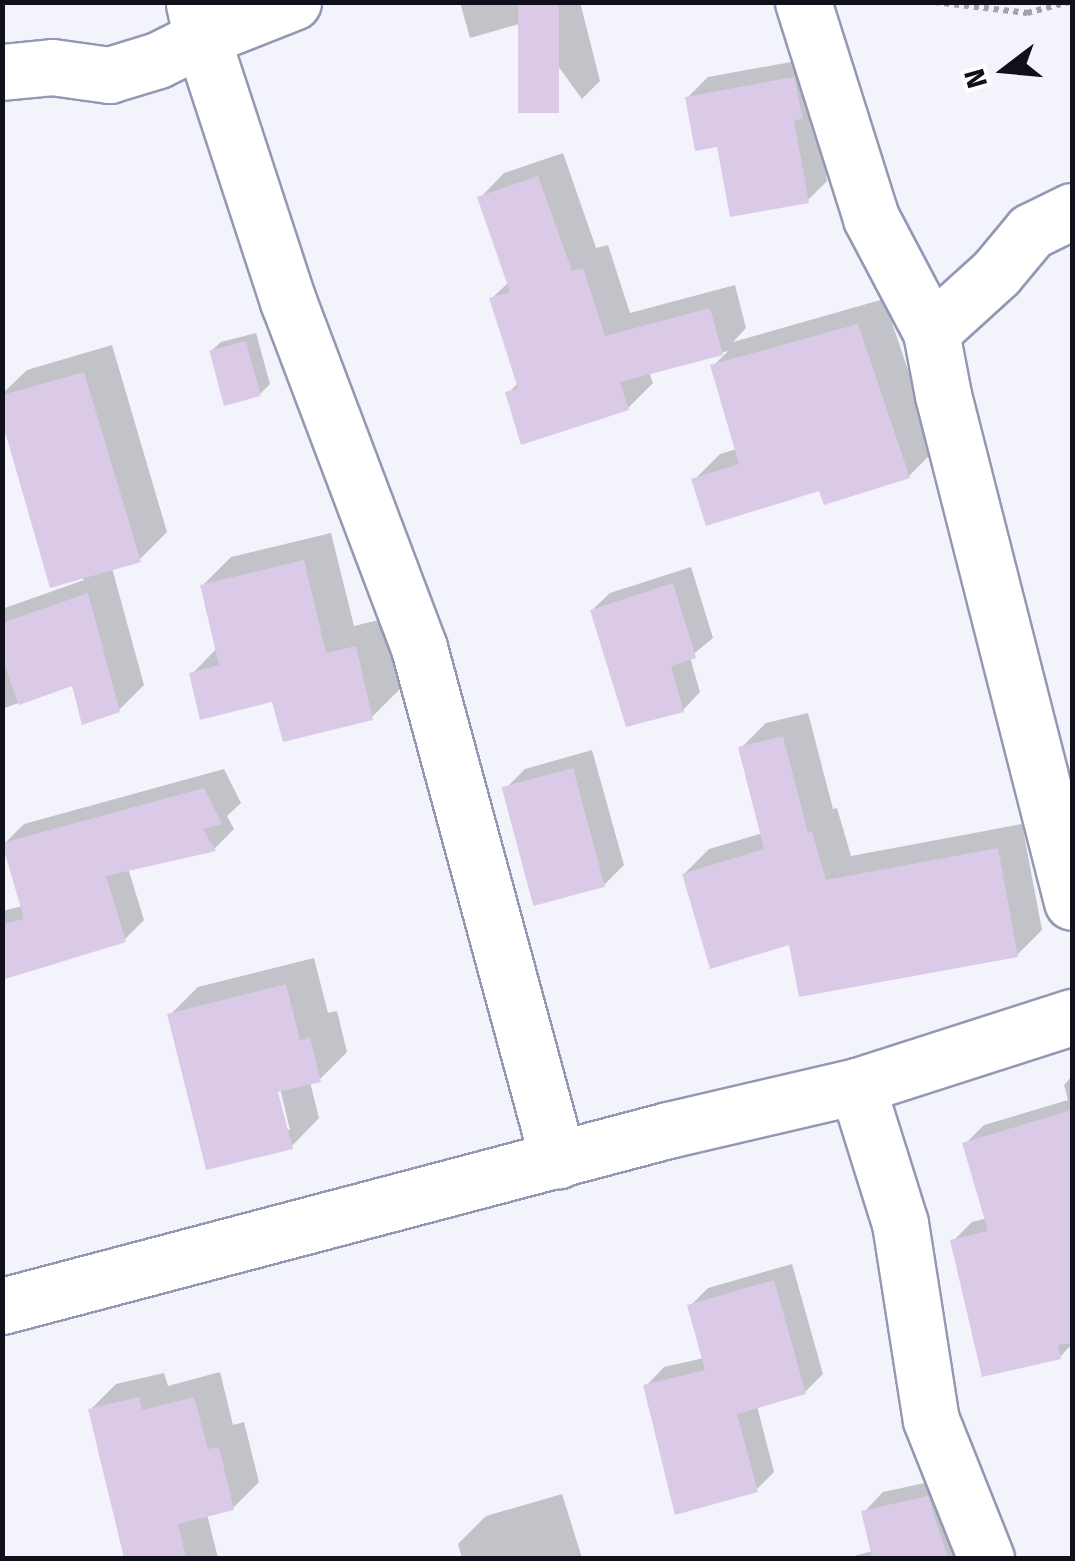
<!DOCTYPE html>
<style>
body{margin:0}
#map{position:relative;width:1075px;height:1561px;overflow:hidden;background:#f3f4fb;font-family:"Fira Sans",sans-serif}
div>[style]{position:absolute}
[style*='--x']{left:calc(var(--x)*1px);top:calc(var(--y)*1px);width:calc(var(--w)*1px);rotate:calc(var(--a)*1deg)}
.shadow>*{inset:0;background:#0003}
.building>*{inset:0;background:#dbcae7;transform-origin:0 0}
.path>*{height:6px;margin-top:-3px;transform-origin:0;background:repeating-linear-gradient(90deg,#a1a2ab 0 5px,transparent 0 10px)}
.roads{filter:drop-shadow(2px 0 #9398b4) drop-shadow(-2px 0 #9398b4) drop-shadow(0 2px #9398b4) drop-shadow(0 -2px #9398b4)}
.minor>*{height:55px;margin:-27.5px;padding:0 27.5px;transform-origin:27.5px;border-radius:27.5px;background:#fff}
span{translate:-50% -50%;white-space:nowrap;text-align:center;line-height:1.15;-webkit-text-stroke:9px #fff;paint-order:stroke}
.frame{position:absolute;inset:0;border:5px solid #0f101b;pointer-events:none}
.north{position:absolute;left:955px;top:20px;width:100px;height:100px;-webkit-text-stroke:8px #fff;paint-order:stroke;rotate:254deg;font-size:28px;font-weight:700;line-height:40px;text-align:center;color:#0f101b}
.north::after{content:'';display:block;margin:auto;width:35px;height:45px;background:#0f101b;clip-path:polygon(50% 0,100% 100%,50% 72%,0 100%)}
</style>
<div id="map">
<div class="shadow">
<div style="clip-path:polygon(460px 2px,580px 2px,600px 81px,582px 99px,526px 22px,470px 38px)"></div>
<div style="clip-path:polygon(813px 58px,814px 104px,827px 181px,807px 201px,719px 144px,688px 97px,708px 77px)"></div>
<div style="clip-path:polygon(563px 153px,596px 248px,608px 245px,630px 313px,735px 285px,746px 328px,733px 342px,884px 299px,935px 450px,909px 476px,820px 487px,694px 480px,720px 454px,737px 449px,713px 366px,728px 351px,649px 372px,653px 383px,628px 408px,508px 393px,519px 382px,491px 299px,509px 282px,480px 198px,504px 173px)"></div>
<div style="clip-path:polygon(256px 333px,270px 384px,260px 394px,211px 351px,221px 342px)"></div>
<div style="clip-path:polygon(112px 345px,167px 532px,139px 560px,112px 568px,144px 685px,119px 710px,73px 683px,2px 709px,2px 609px,84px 580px,2px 412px,2px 394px,27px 370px)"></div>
<div style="clip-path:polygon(331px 533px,354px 626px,383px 619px,400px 689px,372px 717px,274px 699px,192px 674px,217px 648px,202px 586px,231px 557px)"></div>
<div style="clip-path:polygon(691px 567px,713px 638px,690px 657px,700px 692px,683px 710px,592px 610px,610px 593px)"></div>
<div style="clip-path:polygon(808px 713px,833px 809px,837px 808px,851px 856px,1022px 824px,1042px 930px,1017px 955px,791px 942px,684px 874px,709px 849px,763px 833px,741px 748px,766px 723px)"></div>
<div style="clip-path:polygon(592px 750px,624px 865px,604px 885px,505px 789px,525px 769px)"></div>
<div style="clip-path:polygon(224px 769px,241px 803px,227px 816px,234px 829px,215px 848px,128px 868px,144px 920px,124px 940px,2px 977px,2px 911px,23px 906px,4px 844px,24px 824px)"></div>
<div style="clip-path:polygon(evenodd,314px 958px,328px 1013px,337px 1011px,347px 1052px,319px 1080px,310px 1082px,319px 1118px,291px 1147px,170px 1015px,198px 987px,314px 958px,278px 1080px,290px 1130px,285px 1130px,273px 1081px,278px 1080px)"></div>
<div style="clip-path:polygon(1072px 1076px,1072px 1344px,1060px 1357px,953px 1241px,972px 1222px,987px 1218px,965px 1144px,984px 1125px,1068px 1100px,1064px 1085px)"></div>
<div style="clip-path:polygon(792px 1264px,823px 1374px,805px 1392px,757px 1406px,774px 1472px,756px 1490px,646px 1386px,664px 1367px,704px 1358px,690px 1306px,708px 1288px)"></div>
<div style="clip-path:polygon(220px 1372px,233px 1425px,244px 1422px,259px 1482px,233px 1508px,207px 1514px,218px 1558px,126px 1558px,90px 1410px,116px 1384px,164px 1373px,168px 1386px)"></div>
<div style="clip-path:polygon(948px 1478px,971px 1558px,846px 1558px,873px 1551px,864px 1512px,883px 1492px)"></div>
<div style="clip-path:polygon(562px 1494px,582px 1558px,462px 1558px,458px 1544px,486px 1516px)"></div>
</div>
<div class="building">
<div style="left:518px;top:2px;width:41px;height:111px"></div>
<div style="clip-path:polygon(794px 77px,803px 119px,794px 120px,809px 203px,730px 217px,717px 147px,695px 151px,685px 97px)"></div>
<div style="clip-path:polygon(538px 176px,572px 271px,583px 268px,605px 336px,710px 308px,723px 355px,620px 382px,629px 410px,521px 445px,505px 392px,518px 388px,489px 298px,510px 292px,477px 197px)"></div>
<div style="clip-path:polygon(858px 324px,910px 478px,824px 505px,819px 491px,706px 526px,691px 479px,739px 464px,710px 365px)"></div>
<div style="left:246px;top:341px;width:57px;height:38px;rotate:75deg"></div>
<div style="clip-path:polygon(84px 372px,141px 562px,50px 588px,2px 421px,2px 395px)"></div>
<div style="clip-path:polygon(304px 560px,326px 653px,356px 646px,373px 720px,283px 742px,272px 702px,200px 720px,189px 673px,219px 665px,200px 585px)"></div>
<div style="clip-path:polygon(673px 583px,696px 658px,671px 666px,684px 712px,626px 727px,590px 610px)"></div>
<div style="clip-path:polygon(88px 593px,120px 712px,82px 725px,72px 686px,19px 705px,2px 659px,2px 623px)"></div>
<div style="clip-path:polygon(783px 736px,808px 833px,812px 832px,826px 880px,998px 848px,1018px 957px,799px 997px,789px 945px,710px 969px,682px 874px,764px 849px,738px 747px)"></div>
<div style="left:573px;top:768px;width:123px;height:74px;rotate:75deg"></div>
<div style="clip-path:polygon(204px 788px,222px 824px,203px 829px,216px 851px,106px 876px,126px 942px,2px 980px,2px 924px,24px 919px,2px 843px)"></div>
<div style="clip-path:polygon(286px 984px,300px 1040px,310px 1037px,321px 1082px,278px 1092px,293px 1149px,206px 1170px,167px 1014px)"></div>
<div style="clip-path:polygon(1072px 1110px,1072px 1343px,1058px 1345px,1061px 1359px,982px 1377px,950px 1240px,988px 1231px,962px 1143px)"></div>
<div style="clip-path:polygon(774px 1280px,806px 1394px,737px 1414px,758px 1492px,675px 1515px,643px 1385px,705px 1370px,687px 1305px)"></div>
<div style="clip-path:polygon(139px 1397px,142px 1410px,194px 1397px,208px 1449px,219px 1447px,234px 1510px,178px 1524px,186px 1558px,124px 1558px,88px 1409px)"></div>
<div style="clip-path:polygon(928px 1496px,948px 1558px,872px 1558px,861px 1511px)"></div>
</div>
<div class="path">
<div style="--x:934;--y:2;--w:94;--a:6.7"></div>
<div style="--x:1027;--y:13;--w:43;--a:-14.7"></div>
</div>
<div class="roads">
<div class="minor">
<div style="--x:803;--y:2;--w:226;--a:72.5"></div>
<div style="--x:871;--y:218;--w:129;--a:62.2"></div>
<div style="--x:194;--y:4;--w:35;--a:77"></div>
<div style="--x:202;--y:38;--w:98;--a:-21.6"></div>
<div style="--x:2;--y:72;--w:50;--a:-5.7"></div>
<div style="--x:52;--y:67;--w:58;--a:8"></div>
<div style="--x:109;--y:75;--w:51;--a:-17"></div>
<div style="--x:158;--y:60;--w:49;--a:-26.6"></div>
<div style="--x:202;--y:38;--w:277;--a:71.9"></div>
<div style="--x:288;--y:301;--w:371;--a:69.3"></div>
<div style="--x:419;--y:648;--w:531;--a:74.81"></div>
<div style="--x:1072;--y:211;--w:46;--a:154"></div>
<div style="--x:1031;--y:231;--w:55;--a:129.8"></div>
<div style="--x:996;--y:273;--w:88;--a:137.8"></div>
<div style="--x:931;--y:332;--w:64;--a:79.2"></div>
<div style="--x:943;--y:395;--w:523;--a:75.72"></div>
<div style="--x:857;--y:1086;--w:144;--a:72.6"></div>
<div style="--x:900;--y:1223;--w:199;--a:81.1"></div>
<div style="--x:931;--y:1420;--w:149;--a:68.3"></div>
<div style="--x:2;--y:1306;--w:689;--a:-14.8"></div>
<div style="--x:668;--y:1130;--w:194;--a:-13.1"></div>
<div style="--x:857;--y:1086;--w:226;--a:-17.8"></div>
</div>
</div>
<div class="frame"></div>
<div class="north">N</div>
</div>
